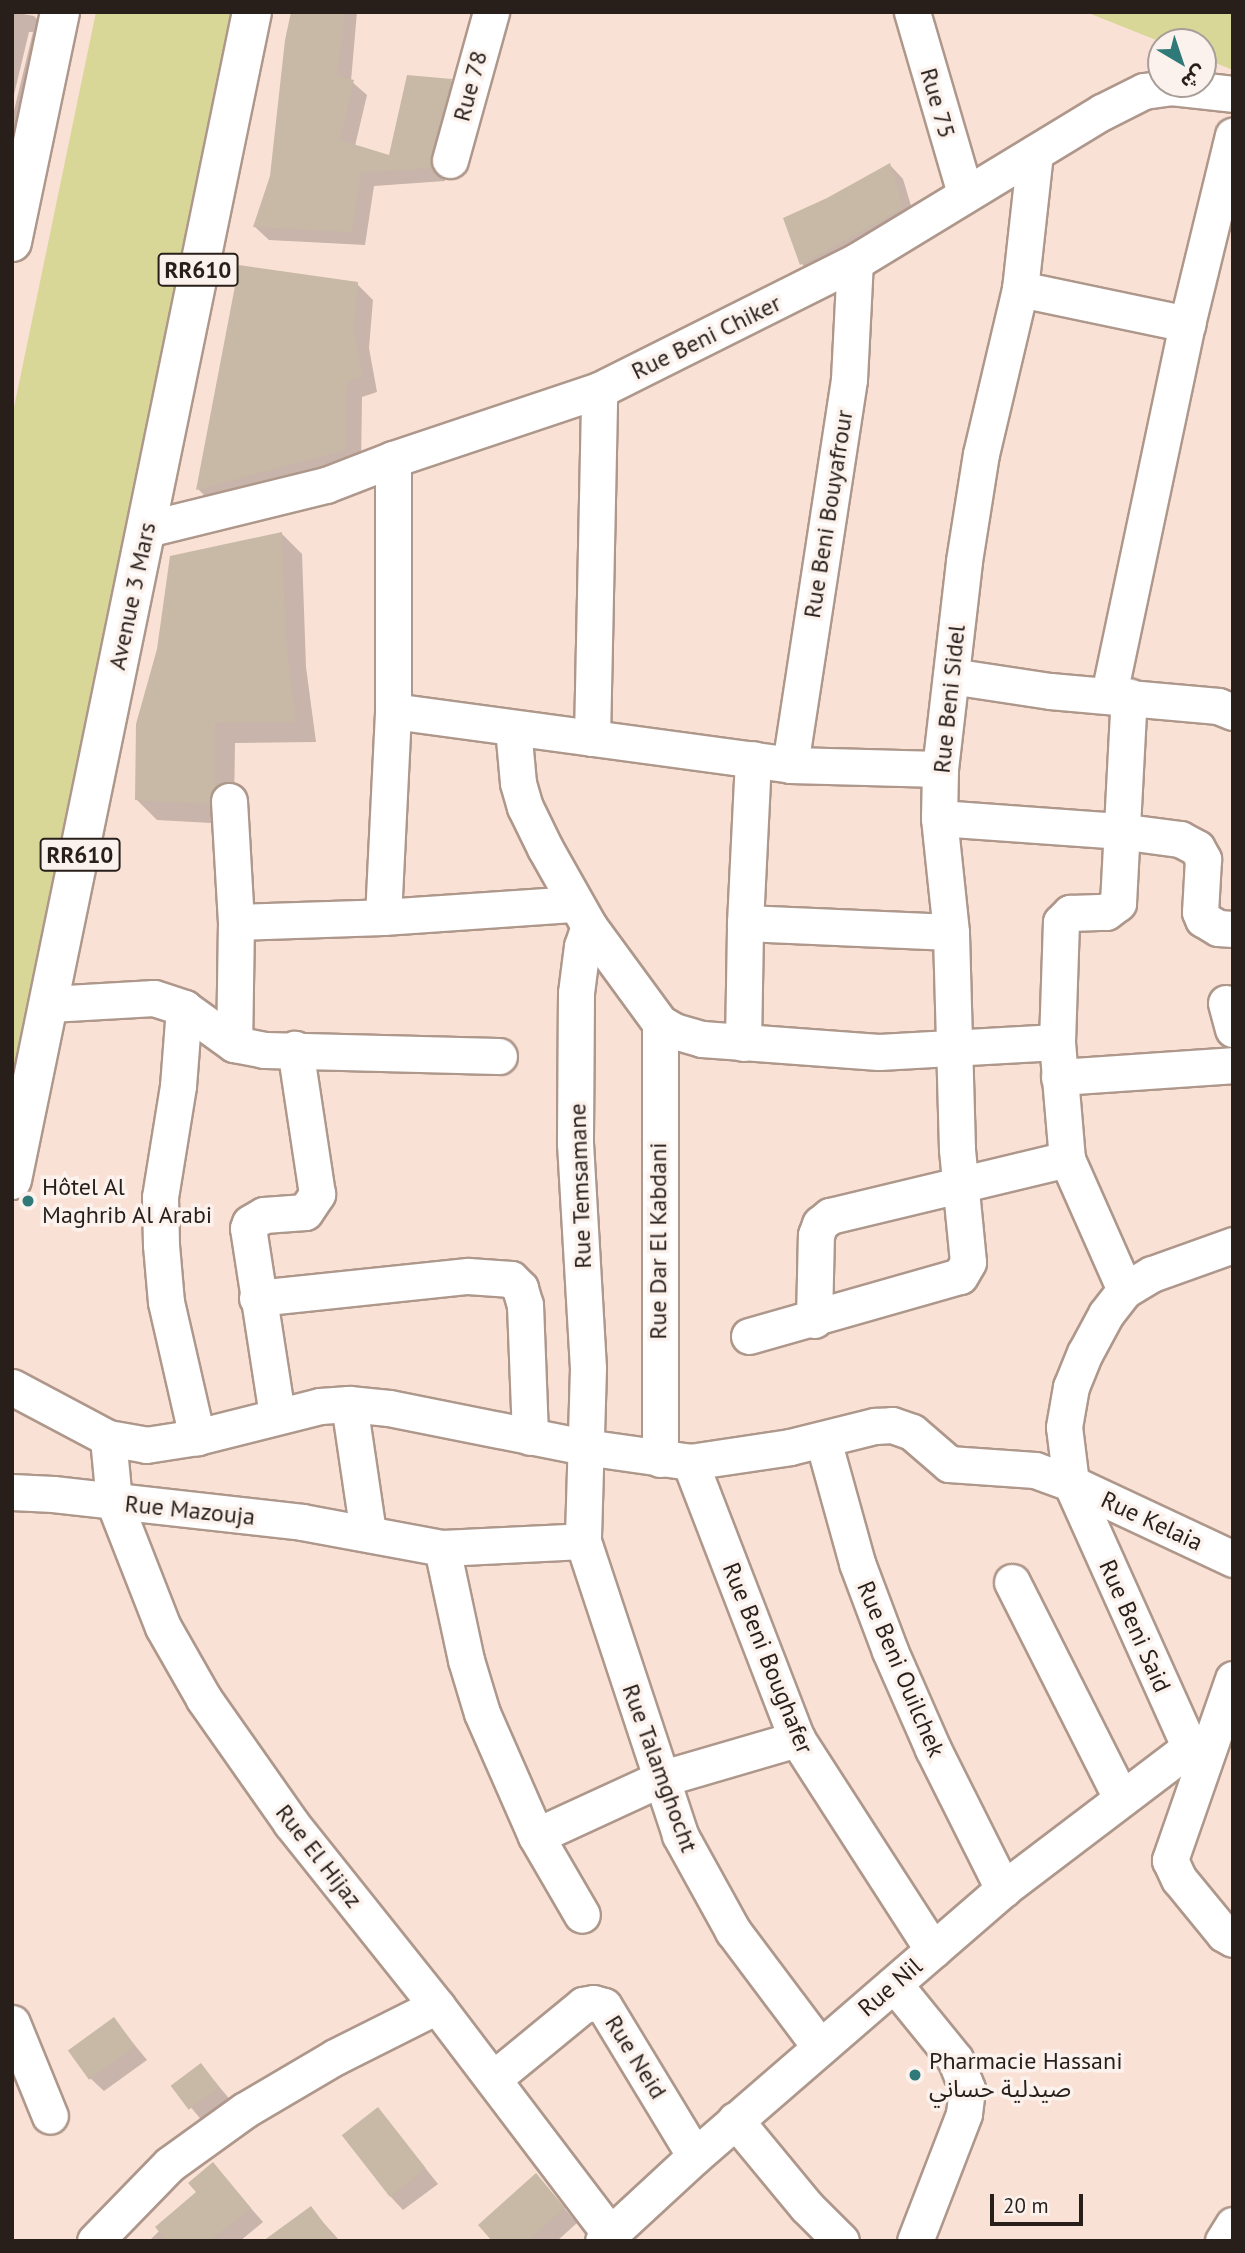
<!DOCTYPE html>
<meta charset="utf-8">
<style>
body{margin:0}
#map{position:relative;width:1245px;height:2253px;overflow:hidden;background:#fae1d5;font-family:"PT Sans","Noto Sans Arabic",sans-serif}
div>[style]{position:absolute}
[style*='--x']{left:calc(var(--x)*1px);top:calc(var(--y)*1px);width:calc(var(--w)*1px);rotate:calc(var(--a)*1deg)}
.green>*{inset:0;background:#d8d798}
.shadow>*{inset:0;background:#0003;transform-origin:0 0}
.building>*{inset:0;background:#c7b9a5;transform-origin:0 0}
.roads{filter:drop-shadow(2px 0 #ae978b) drop-shadow(-2px 0 #ae978b) drop-shadow(0 2px #ae978b) drop-shadow(0 -2px #ae978b)}
.minor>*{height:35px;margin:-17.5px;padding:0 17.5px;transform-origin:17.5px;border-radius:17.5px;background:#fff}
.primary>*{height:38px;margin:-19px;padding:0 19px;transform-origin:19px;border-radius:19px;background:#fff}
.dots>*{width:19px;height:19px;translate:-50% -50%;box-sizing:border-box;border:4px solid #fcf2ed;border-radius:50%}
span{translate:-50% -50%;white-space:nowrap;text-align:center;line-height:1.15;-webkit-text-stroke:7px #fcf2ed;paint-order:stroke}
.shield-label span{padding:2px 5px;background:#fcf2ed;border:2px solid;border-radius:5px;-webkit-text-stroke-width:0}
.shield-label{font-size:23px;color:#281f1a;font-weight:700}
.street-label{font-size:24px;color:#281f1a}
.poi-label{font-size:24px;color:#281f1a}
.left{translate:0 -50%;text-align:left}
.frame{position:absolute;inset:0;border:14px solid #281f1a;pointer-events:none}
.north{position:absolute;left:1147px;top:28px;width:70px;height:70px;box-sizing:border-box;background:#fcf2ed;border:2px solid #a79e99;border-radius:50%;rotate:141deg;font-size:19px;font-weight:700;line-height:28px;text-align:center;color:#281f1a}
.north::after{content:'';display:block;margin:auto;width:24px;height:32px;background:#2f7978;clip-path:polygon(50% 0,100% 100%,50% 72%,0 100%)}
.scale{position:absolute;left:990px;top:2194px;width:93px;height:32px;box-sizing:border-box;border:4px solid #281f1a;border-top:0;padding-left:9px;font-size:21px;line-height:24px;white-space:nowrap;color:#281f1a;-webkit-text-stroke:5px #fcf2ed;paint-order:stroke}
</style>
<div id="map">
<div class="green">
<div style="clip-path:polygon(96px 12px,232px 12px,12px 1113px,12px 417px)"></div>
<div style="clip-path:polygon(1086px 12px,1233px 12px,1233px 70px,1203px 58px,1203px 42px,1161px 42px)"></div>
</div>
<div class="shadow">
<div style="clip-path:polygon(12px 12px,34px 16px,58px 40px,22px 196px,12px 275px,12px 119px,33px 32px,29px 32px,12px 103px)"></div>
<div style="clip-path:polygon(293px 12px,357px 12px,351px 81px,367px 95px,355px 146px,391px 157px,451px 81px,464px 94px,443px 169px,445px 181px,374px 186px,365px 245px,269px 240px,255px 227px,271px 176px)"></div>
<div style="clip-path:polygon(890px 165px,903px 179px,916px 222px,815px 278px,802px 264px,785px 219px,828px 200px)"></div>
<div style="clip-path:polygon(357px 284px,373px 300px,369px 348px,377px 392px,362px 397px,361px 466px,214px 505px,198px 489px)"></div>
<div style="clip-path:polygon(282px 534px,302px 554px,306px 667px,316px 742px,235px 743px,234px 809px,229px 824px,157px 820px,137px 800px)"></div>
<div style="clip-path:polygon(114px 2020px,147px 2060px,104px 2091px,90px 2078px)"></div>
<div style="left:201px;top:2065px;width:47px;height:35px;rotate:50deg"></div>
<div style="clip-path:polygon(378px 2109px,438px 2184px,403px 2210px,390px 2196px)"></div>
<div style="clip-path:polygon(213px 2165px,263px 2222px,240px 2241px,149px 2241px,198px 2193px)"></div>
<div style="clip-path:polygon(536px 2175px,577px 2223px,557px 2241px,494px 2241px)"></div>
<div style="clip-path:polygon(310px 2208px,340px 2241px,280px 2241px)"></div>
</div>
<div class="building">
<div style="clip-path:polygon(291px 12px,345px 12px,337px 76px,354px 80px,340px 140px,389px 155px,407px 75px,452px 79px,431px 155px,432px 168px,361px 173px,352px 232px,253px 227px,270px 176px,285px 40px)"></div>
<div style="clip-path:polygon(890px 163px,903px 208px,800px 265px,783px 218px,827px 198px)"></div>
<div style="clip-path:polygon(239px 265px,358px 282px,354px 331px,362px 376px,347px 382px,345px 450px,196px 490px)"></div>
<div style="clip-path:polygon(282px 532px,286px 645px,296px 722px,215px 723px,215px 788px,209px 804px,135px 800px,136px 724px,157px 649px,170px 556px)"></div>
<div style="left:114px;top:2017px;width:36px;height:57px;rotate:54deg"></div>
<div style="left:201px;top:2063px;width:30px;height:38px;rotate:53deg"></div>
<div style="left:378px;top:2107px;width:78px;height:46px;rotate:52deg"></div>
<div style="clip-path:polygon(213px 2162px,251px 2208px,209px 2241px,167px 2241px,155px 2227px,196px 2192px,188px 2183px)"></div>
<div style="clip-path:polygon(536px 2173px,565px 2208px,528px 2241px,492px 2241px,478px 2225px)"></div>
<div style="clip-path:polygon(311px 2206px,337px 2241px,263px 2241px)"></div>
</div>
<div class="roads">
<div class="minor">
<div style="--x:912;--y:12;--w:189;--a:73.7"></div>
<div style="--x:450;--y:160;--w:154;--a:-74.5"></div>
<div style="--x:1020;--y:289;--w:171;--a:11.8"></div>
<div style="--x:147;--y:529;--w:184;--a:-13.8"></div>
<div style="--x:326;--y:485;--w:72;--a:-21.2"></div>
<div style="--x:393;--y:459;--w:217;--a:-18.5"></div>
<div style="--x:599;--y:390;--w:286;--a:-26.6"></div>
<div style="--x:855;--y:262;--w:289;--a:-31.3"></div>
<div style="--x:1102;--y:112;--w:47;--a:-26.6"></div>
<div style="--x:1144;--y:91;--w:27;--a:-8"></div>
<div style="--x:1171;--y:87;--w:62;--a:6.4"></div>
<div style="--x:951;--y:676;--w:100;--a:8.6"></div>
<div style="--x:1050;--y:691;--w:169;--a:5.1"></div>
<div style="--x:1218;--y:706;--w:16;--a:22"></div>
<div style="--x:1109;--y:694;--w:378;--a:-78.1"></div>
<div style="--x:1187;--y:324;--w:194;--a:-76.3"></div>
<div style="--x:393;--y:711;--w:401;--a:7.7"></div>
<div style="--x:790;--y:765;--w:150;--a:1.5"></div>
<div style="--x:513;--y:728;--w:55;--a:84.8"></div>
<div style="--x:518;--y:783;--w:25;--a:74"></div>
<div style="--x:525;--y:807;--w:46;--a:64"></div>
<div style="--x:545;--y:848;--w:90;--a:60.6"></div>
<div style="--x:589;--y:926;--w:120;--a:53.8"></div>
<div style="--x:660;--y:1023;--w:16;--a:30"></div>
<div style="--x:674;--y:1031;--w:29;--a:16"></div>
<div style="--x:702;--y:1039;--w:177;--a:4.2"></div>
<div style="--x:879;--y:1052;--w:178;--a:-3.2"></div>
<div style="--x:592;--y:738;--w:348;--a:-88.8"></div>
<div style="--x:790;--y:765;--w:390;--a:-81.3"></div>
<div style="--x:849;--y:379;--w:117;--a:-87.1"></div>
<div style="--x:229;--y:801;--w:121;--a:86.7"></div>
<div style="--x:236;--y:922;--w:122;--a:90.9"></div>
<div style="--x:939;--y:818;--w:180;--a:4.1"></div>
<div style="--x:1119;--y:831;--w:62;--a:7.5"></div>
<div style="--x:1180;--y:839;--w:19;--a:28"></div>
<div style="--x:1197;--y:848;--w:13;--a:61"></div>
<div style="--x:1203;--y:859;--w:53;--a:93.2"></div>
<div style="--x:1200;--y:912;--w:8;--a:67"></div>
<div style="--x:1203;--y:919;--w:17;--a:31"></div>
<div style="--x:1218;--y:928;--w:15;--a:4"></div>
<div style="--x:383;--y:917;--w:206;--a:-87.2"></div>
<div style="--x:393;--y:711;--w:252;--a:-90"></div>
<div style="--x:236;--y:922;--w:147;--a:-1.9"></div>
<div style="--x:383;--y:917;--w:193;--a:-3.9"></div>
<div style="--x:745;--y:923;--w:206;--a:2.5"></div>
<div style="--x:589;--y:926;--w:21;--a:109"></div>
<div style="--x:582;--y:946;--w:47;--a:97.3"></div>
<div style="--x:576;--y:993;--w:150;--a:90.4"></div>
<div style="--x:575;--y:1143;--w:225;--a:86.7"></div>
<div style="--x:588;--y:1368;--w:173;--a:91.7"></div>
<div style="--x:583;--y:1541;--w:310;--a:71.7"></div>
<div style="--x:680;--y:1835;--w:110;--a:61.1"></div>
<div style="--x:733;--y:1931;--w:145;--a:53.1"></div>
<div style="--x:1226;--y:1003;--w:27;--a:75"></div>
<div style="--x:50;--y:1004;--w:104;--a:-3.3"></div>
<div style="--x:154;--y:998;--w:32;--a:18"></div>
<div style="--x:184;--y:1008;--w:62;--a:35.8"></div>
<div style="--x:234;--y:1044;--w:31;--a:11"></div>
<div style="--x:264;--y:1050;--w:235;--a:1.5"></div>
<div style="--x:184;--y:1008;--w:78;--a:94.4"></div>
<div style="--x:178;--y:1086;--w:112;--a:99.2"></div>
<div style="--x:160;--y:1197;--w:48;--a:88.8"></div>
<div style="--x:161;--y:1245;--w:57;--a:85"></div>
<div style="--x:166;--y:1302;--w:139;--a:77.1"></div>
<div style="--x:743;--y:1043;--w:120;--a:-89"></div>
<div style="--x:745;--y:923;--w:164;--a:-87.2"></div>
<div style="--x:1059;--y:1077;--w:174;--a:-3.9"></div>
<div style="--x:1125;--y:1290;--w:143;--a:-113.9"></div>
<div style="--x:1067;--y:1159;--w:117;--a:-94.9"></div>
<div style="--x:1057;--y:1042;--w:120;--a:-88.1"></div>
<div style="--x:1061;--y:922;--w:13;--a:-45"></div>
<div style="--x:1070;--y:913;--w:36;--a:-2"></div>
<div style="--x:1106;--y:912;--w:15;--a:-37"></div>
<div style="--x:1118;--y:903;--w:207;--a:-87"></div>
<div style="--x:257;--y:1298;--w:212;--a:-6"></div>
<div style="--x:468;--y:1276;--w:43;--a:4"></div>
<div style="--x:511;--y:1279;--w:13;--a:45"></div>
<div style="--x:520;--y:1288;--w:18;--a:74"></div>
<div style="--x:525;--y:1305;--w:132;--a:87.8"></div>
<div style="--x:814;--y:1320;--w:85;--a:-88.7"></div>
<div style="--x:816;--y:1235;--w:12;--a:-70"></div>
<div style="--x:820;--y:1224;--w:13;--a:-39"></div>
<div style="--x:830;--y:1216;--w:244;--a:-13.5"></div>
<div style="--x:749;--y:1336;--w:219;--a:-15.9"></div>
<div style="--x:960;--y:1276;--w:16;--a:-60"></div>
<div style="--x:968;--y:1262;--w:114;--a:-95.6"></div>
<div style="--x:957;--y:1149;--w:217;--a:-91.6"></div>
<div style="--x:951;--y:932;--w:115;--a:-96"></div>
<div style="--x:939;--y:818;--w:49;--a:-88.8"></div>
<div style="--x:940;--y:769;--w:209;--a:-83.4"></div>
<div style="--x:964;--y:561;--w:108;--a:-81"></div>
<div style="--x:981;--y:454;--w:170;--a:-76.7"></div>
<div style="--x:1020;--y:289;--w:137;--a:-83.7"></div>
<div style="--x:12;--y:1387;--w:109;--a:28"></div>
<div style="--x:108;--y:1438;--w:39;--a:10"></div>
<div style="--x:146;--y:1445;--w:52;--a:-8.9"></div>
<div style="--x:197;--y:1437;--w:127;--a:-14.1"></div>
<div style="--x:320;--y:1406;--w:29;--a:-4"></div>
<div style="--x:349;--y:1404;--w:40;--a:5.7"></div>
<div style="--x:389;--y:1408;--w:200;--a:11.3"></div>
<div style="--x:585;--y:1447;--w:106;--a:8.1"></div>
<div style="--x:690;--y:1462;--w:101;--a:-8.5"></div>
<div style="--x:790;--y:1447;--w:88;--a:-13.9"></div>
<div style="--x:875;--y:1426;--w:17;--a:-3"></div>
<div style="--x:892;--y:1425;--w:21;--a:19"></div>
<div style="--x:912;--y:1432;--w:49;--a:40.9"></div>
<div style="--x:949;--y:1464;--w:86;--a:4"></div>
<div style="--x:1035;--y:1470;--w:38;--a:20"></div>
<div style="--x:1071;--y:1483;--w:179;--a:25.1"></div>
<div style="--x:349;--y:1404;--w:129;--a:81.6"></div>
<div style="--x:277;--y:1415;--w:189;--a:-98.8"></div>
<div style="--x:248;--y:1228;--w:5;--a:-68"></div>
<div style="--x:250;--y:1223;--w:16;--a:-30"></div>
<div style="--x:264;--y:1215;--w:41;--a:-4.2"></div>
<div style="--x:305;--y:1212;--w:22;--a:-56"></div>
<div style="--x:317;--y:1194;--w:147;--a:-98.6"></div>
<div style="--x:108;--y:1438;--w:64;--a:84.6"></div>
<div style="--x:114;--y:1502;--w:134;--a:68.6"></div>
<div style="--x:163;--y:1627;--w:83;--a:60.3"></div>
<div style="--x:204;--y:1699;--w:151;--a:54.9"></div>
<div style="--x:291;--y:1823;--w:234;--a:51.4"></div>
<div style="--x:437;--y:2006;--w:285;--a:52.8"></div>
<div style="--x:823;--y:1440;--w:128;--a:74.5"></div>
<div style="--x:857;--y:1563;--w:94;--a:69.4"></div>
<div style="--x:890;--y:1651;--w:107;--a:66.3"></div>
<div style="--x:933;--y:1749;--w:157;--a:63.4"></div>
<div style="--x:660;--y:1459;--w:436;--a:-90"></div>
<div style="--x:690;--y:1462;--w:297;--a:68.9"></div>
<div style="--x:797;--y:1739;--w:251;--a:57.2"></div>
<div style="--x:12;--y:1492;--w:41;--a:2.8"></div>
<div style="--x:53;--y:1494;--w:251;--a:6.4"></div>
<div style="--x:302;--y:1522;--w:142;--a:10.5"></div>
<div style="--x:442;--y:1548;--w:141;--a:-2.8"></div>
<div style="--x:442;--y:1548;--w:115;--a:77.9"></div>
<div style="--x:466;--y:1660;--w:55;--a:73.2"></div>
<div style="--x:482;--y:1713;--w:134;--a:66.3"></div>
<div style="--x:536;--y:1836;--w:91;--a:59.8"></div>
<div style="--x:1012;--y:1582;--w:242;--a:63.2"></div>
<div style="--x:1233;--y:1679;--w:192;--a:109.2"></div>
<div style="--x:1170;--y:1860;--w:21;--a:65"></div>
<div style="--x:1179;--y:1879;--w:71;--a:50.7"></div>
<div style="--x:1224;--y:1934;--w:10;--a:29"></div>
<div style="--x:1199;--y:1768;--w:312;--a:-114.2"></div>
<div style="--x:1071;--y:1483;--w:56;--a:-97.1"></div>
<div style="--x:1064;--y:1427;--w:41;--a:-80.1"></div>
<div style="--x:1071;--y:1387;--w:37;--a:-68"></div>
<div style="--x:1085;--y:1353;--w:44;--a:-61.7"></div>
<div style="--x:1106;--y:1314;--w:31;--a:-52"></div>
<div style="--x:1125;--y:1290;--w:31;--a:-31"></div>
<div style="--x:1152;--y:1274;--w:86;--a:-19.7"></div>
<div style="--x:536;--y:1836;--w:136;--a:-24.7"></div>
<div style="--x:660;--y:1779;--w:143;--a:-16.3"></div>
<div style="--x:894;--y:1984;--w:97;--a:50.9"></div>
<div style="--x:955;--y:2059;--w:32;--a:68"></div>
<div style="--x:967;--y:2089;--w:25;--a:97"></div>
<div style="--x:964;--y:2114;--w:136;--a:111.1"></div>
<div style="--x:12;--y:2023;--w:100;--a:67.8"></div>
<div style="--x:493;--y:2079;--w:117;--a:-39.4"></div>
<div style="--x:583;--y:2005;--w:10;--a:-11"></div>
<div style="--x:593;--y:2003;--w:11;--a:15"></div>
<div style="--x:604;--y:2006;--w:175;--a:58.8"></div>
<div style="--x:735;--y:2120;--w:113;--a:50.4"></div>
<div style="--x:807;--y:2207;--w:48;--a:45"></div>
<div style="--x:95;--y:2241;--w:107;--a:-45.8"></div>
<div style="--x:170;--y:2164;--w:92;--a:-35.8"></div>
<div style="--x:245;--y:2110;--w:104;--a:-30.5"></div>
<div style="--x:335;--y:2057;--w:114;--a:-26.6"></div>
<div style="--x:603;--y:2241;--w:125;--a:-42.7"></div>
<div style="--x:695;--y:2156;--w:408;--a:-40.9"></div>
<div style="--x:1003;--y:1889;--w:235;--a:-37.2"></div>
<div style="--x:1223;--y:2241;--w:19;--a:-58"></div>
</div>
<div class="primary">
<div style="--x:12;--y:242;--w:235;--a:-78.2"></div>
<div style="--x:12;--y:1180;--w:1192;--a:-78.39"></div>
</div>
</div>
<div class="dots">
<div style="left:28px;top:1201px;background:#2f7978"></div>
<div style="left:915px;top:2075px;background:#2f7978"></div>
</div>
<div class="shield-label">
<span style="left:198px;top:270px">RR610</span>
<span style="left:80px;top:855px">RR610</span>
</div>
<div class="street-label">
<span style="left:470px;top:86px;rotate:-75deg">Rue 78</span>
<span style="left:938px;top:103px;rotate:74deg">Rue 75</span>
<span style="left:706px;top:337px;rotate:-26deg">Rue Beni Chiker</span>
<span style="left:828px;top:514px;rotate:-81deg">Rue Beni Bouyafrour</span>
<span style="left:132px;top:596px;rotate:-78deg">Avenue 3 Mars</span>
<span style="left:949px;top:699px;rotate:-84deg">Rue Beni Sidel</span>
<span style="left:580px;top:1186px;rotate:-92deg">Rue Temsamane</span>
<span style="left:658px;top:1241px;rotate:-90deg">Rue Dar El Kabdani</span>
<span style="left:190px;top:1510px;rotate:6deg">Rue Mazouja</span>
<span style="left:1152px;top:1521px;rotate:25deg">Rue Kelaia</span>
<span style="left:1135px;top:1626px;rotate:66deg">Rue Beni Said</span>
<span style="left:768px;top:1658px;rotate:68deg">Rue Beni Boughafer</span>
<span style="left:901px;top:1669px;rotate:67deg">Rue Beni Ouilchek</span>
<span style="left:660px;top:1768px;rotate:70deg">Rue Talamghocht</span>
<span style="left:319px;top:1856px;rotate:52deg">Rue El Hijaz</span>
<span style="left:890px;top:1987px;rotate:-41deg">Rue Nil</span>
<span style="left:636px;top:2057px;rotate:58deg">Rue Neid</span>
</div>
<div class="poi-label">
<span class="left" style="left:42px;top:1201px">Hôtel Al<br>Maghrib Al Arabi</span>
<span class="left" style="left:929px;top:2075px">Pharmacie Hassani<br>صيدلية حساني</span>
</div>
<div class="frame"></div>
<div class="north">ش</div>
<div class="scale">20 m</div>
</div>
